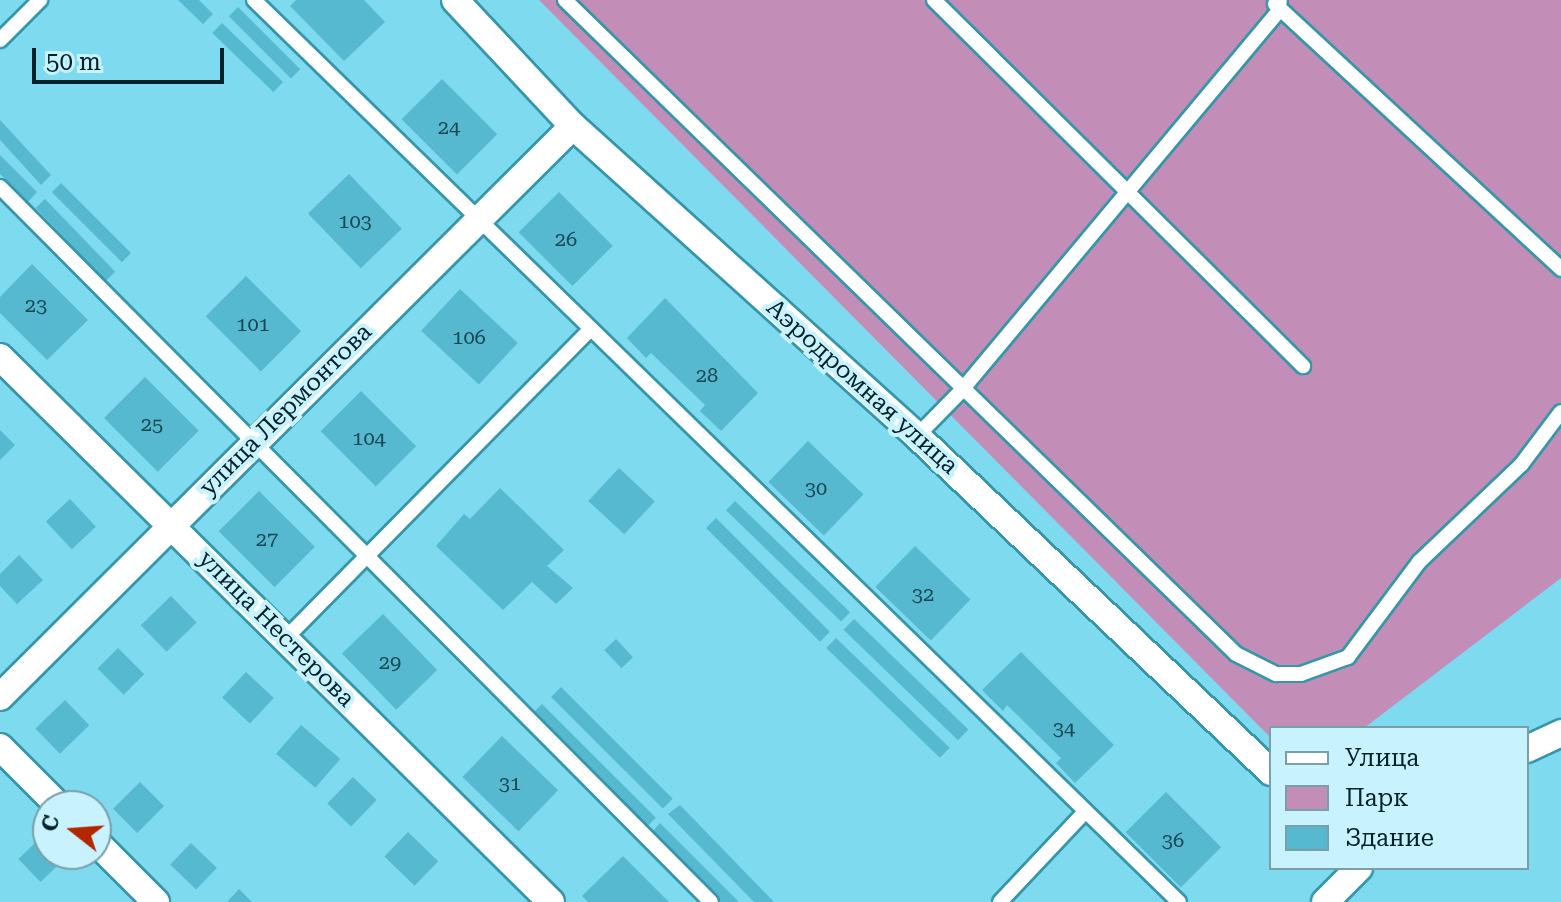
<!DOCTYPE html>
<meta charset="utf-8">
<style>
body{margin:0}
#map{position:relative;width:1561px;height:902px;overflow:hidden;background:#7edaef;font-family:"Roboto Serif",serif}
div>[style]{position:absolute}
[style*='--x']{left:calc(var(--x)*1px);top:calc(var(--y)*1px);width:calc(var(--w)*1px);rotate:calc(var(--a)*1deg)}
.green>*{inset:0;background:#c28eb7}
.building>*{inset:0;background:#57b9cf;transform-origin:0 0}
.roads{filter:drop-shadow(2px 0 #3696aa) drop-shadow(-2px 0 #3696aa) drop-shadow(0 2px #3696aa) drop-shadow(0 -2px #3696aa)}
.service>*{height:14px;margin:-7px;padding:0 7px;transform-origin:7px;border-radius:7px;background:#fff}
.minor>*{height:26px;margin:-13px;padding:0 13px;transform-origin:13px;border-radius:13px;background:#fff}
span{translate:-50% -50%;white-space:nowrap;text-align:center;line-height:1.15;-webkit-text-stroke:8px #c8f3fe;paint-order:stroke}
.number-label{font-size:20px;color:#184752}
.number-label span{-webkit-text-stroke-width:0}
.street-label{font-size:24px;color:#032128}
.legend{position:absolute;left:1269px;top:726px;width:260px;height:144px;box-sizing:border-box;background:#c8f3fe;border:2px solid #799fa8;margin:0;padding:10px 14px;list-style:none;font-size:24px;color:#032128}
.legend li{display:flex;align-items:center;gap:16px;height:40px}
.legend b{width:40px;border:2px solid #799fa8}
.north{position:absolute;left:32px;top:790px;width:80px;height:80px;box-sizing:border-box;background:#c8f3fe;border:2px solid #799fa8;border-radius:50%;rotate:287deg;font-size:22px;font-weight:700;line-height:32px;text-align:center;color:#032128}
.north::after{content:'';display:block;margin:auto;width:28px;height:36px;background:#b22700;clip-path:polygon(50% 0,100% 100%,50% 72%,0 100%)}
.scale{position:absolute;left:32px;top:48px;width:192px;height:36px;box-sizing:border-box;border:4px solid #032128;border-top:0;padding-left:10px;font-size:24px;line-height:28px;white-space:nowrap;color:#032128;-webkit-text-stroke:6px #c8f3fe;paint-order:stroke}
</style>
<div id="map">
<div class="green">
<div style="clip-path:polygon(539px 0,1561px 0,1561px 578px,1364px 728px,1271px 728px,1271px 738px)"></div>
</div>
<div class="building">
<div style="clip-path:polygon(178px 0,199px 0,213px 14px,203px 24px)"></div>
<div style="clip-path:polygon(296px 0,364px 0,385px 22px,344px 61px,290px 6px)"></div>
<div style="left:238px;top:7px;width:88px;height:13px;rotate:45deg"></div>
<div style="left:222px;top:23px;width:85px;height:14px;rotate:44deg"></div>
<div style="left:442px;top:79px;width:78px;height:57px;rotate:45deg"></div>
<div style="clip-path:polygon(0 120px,51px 175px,41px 185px,0 140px)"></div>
<div style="clip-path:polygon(0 155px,37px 192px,28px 202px,0 174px)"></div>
<div style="left:349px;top:174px;width:76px;height:57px;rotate:46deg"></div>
<div style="left:61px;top:183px;width:99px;height:13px;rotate:45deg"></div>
<div style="left:559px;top:192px;width:76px;height:57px;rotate:45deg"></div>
<div style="left:45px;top:199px;width:101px;height:13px;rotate:46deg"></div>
<div style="clip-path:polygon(32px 264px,88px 320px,47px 360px,0 313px,0 297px)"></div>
<div style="left:246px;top:276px;width:78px;height:57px;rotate:45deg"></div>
<div style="left:460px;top:289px;width:79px;height:57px;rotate:43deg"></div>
<div style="clip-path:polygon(665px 298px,758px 393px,721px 431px,700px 411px,705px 405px,651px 353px,646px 358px,627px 338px)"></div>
<div style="left:145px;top:377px;width:76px;height:58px;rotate:45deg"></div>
<div style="left:361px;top:391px;width:78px;height:57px;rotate:45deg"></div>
<div style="clip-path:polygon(0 430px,15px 445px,0 460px)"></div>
<div style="left:808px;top:441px;width:77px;height:57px;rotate:44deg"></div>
<div style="left:619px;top:468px;width:49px;height:45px;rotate:43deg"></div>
<div style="clip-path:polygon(500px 488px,564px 550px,547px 566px,573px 588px,556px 604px,532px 582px,503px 610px,436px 546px,464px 514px,470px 519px)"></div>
<div style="left:259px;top:491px;width:79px;height:57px;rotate:45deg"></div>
<div style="left:70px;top:499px;width:38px;height:33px;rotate:47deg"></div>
<div style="left:735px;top:501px;width:160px;height:13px;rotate:44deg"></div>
<div style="left:716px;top:518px;width:161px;height:14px;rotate:45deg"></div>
<div style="left:915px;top:546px;width:77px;height:57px;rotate:44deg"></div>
<div style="clip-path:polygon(19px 555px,43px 580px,17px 604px,0 586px,0 574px)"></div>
<div style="left:171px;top:596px;width:37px;height:42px;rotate:46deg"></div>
<div style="left:383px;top:614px;width:78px;height:57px;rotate:46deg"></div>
<div style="left:854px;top:619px;width:159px;height:15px;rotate:44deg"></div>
<div style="left:836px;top:638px;width:158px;height:14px;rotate:44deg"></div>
<div style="left:616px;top:639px;width:25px;height:16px;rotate:47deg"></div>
<div style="left:118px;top:648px;width:37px;height:29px;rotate:45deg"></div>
<div style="clip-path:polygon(1021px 652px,1114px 745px,1075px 783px,1056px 763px,1061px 758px,1007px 705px,1003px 711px,982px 690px)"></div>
<div style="left:246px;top:672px;width:38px;height:35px;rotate:43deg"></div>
<div style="left:561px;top:687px;width:158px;height:14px;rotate:45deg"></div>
<div style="left:65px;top:700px;width:35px;height:41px;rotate:46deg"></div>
<div style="left:542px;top:704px;width:161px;height:14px;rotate:45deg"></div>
<div style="left:301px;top:725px;width:52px;height:38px;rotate:41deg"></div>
<div style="left:502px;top:736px;width:78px;height:57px;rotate:44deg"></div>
<div style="left:353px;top:777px;width:33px;height:37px;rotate:44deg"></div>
<div style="left:140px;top:782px;width:34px;height:38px;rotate:45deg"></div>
<div style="left:1166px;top:792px;width:78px;height:57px;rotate:45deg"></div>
<div style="clip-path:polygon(680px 805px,774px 902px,754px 902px,668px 814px)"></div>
<div style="clip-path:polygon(660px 823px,739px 902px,719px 902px,651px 833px)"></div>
<div style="left:408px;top:832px;width:42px;height:34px;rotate:44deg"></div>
<div style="left:37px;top:841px;width:32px;height:26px;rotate:46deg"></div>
<div style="left:191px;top:843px;width:36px;height:30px;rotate:44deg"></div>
<div style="clip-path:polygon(623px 856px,669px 902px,588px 902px,582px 896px)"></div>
<div style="clip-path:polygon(239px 889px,252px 902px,227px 902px)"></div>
</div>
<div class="roads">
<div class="service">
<div style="--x:254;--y:0;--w:1292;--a:44.28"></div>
<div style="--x:565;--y:0;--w:937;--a:44.26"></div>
<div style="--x:1236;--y:654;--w:45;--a:26.6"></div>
<div style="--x:1276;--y:674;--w:25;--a:0"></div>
<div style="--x:1301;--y:674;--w:50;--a:-19.9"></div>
<div style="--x:1348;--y:657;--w:119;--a:-53.2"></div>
<div style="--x:1419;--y:562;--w:141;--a:-43.6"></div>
<div style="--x:1521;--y:465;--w:66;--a:-53"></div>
<div style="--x:934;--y:0;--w:520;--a:44.77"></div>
<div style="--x:1275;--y:4;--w:390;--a:42.8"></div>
<div style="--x:0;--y:40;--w:57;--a:-45"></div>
<div style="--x:0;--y:187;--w:1008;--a:45.16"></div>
<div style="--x:917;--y:436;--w:63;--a:-45.6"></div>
<div style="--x:961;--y:391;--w:494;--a:-50.1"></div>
<div style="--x:1278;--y:12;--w:12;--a:-81"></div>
<div style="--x:286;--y:638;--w:433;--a:-45.4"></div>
<div style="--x:1000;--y:902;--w:122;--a:-46.7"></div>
</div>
<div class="minor">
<div style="--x:455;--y:0;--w:173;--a:46.9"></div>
<div style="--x:573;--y:126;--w:463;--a:42"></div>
<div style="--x:917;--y:436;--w:488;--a:43.5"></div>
<div style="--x:0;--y:357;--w:775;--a:44.69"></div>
<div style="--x:0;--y:697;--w:809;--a:-44.9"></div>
<div style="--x:0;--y:747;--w:83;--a:45"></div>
<div style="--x:1527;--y:749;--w:38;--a:-25"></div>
<div style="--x:96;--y:842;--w:85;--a:45"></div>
<div style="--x:1325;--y:902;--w:48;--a:-45"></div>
</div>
</div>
<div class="number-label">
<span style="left:449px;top:127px">24</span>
<span style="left:355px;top:221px">103</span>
<span style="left:566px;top:239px">26</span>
<span style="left:36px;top:305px">23</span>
<span style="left:253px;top:324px">101</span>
<span style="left:469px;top:337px">106</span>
<span style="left:707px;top:375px">28</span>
<span style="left:152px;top:424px">25</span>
<span style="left:369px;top:438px">104</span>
<span style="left:816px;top:488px">30</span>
<span style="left:267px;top:539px">27</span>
<span style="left:923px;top:594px">32</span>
<span style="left:390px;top:662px">29</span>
<span style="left:1064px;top:728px">34</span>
<span style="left:510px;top:783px">31</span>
<span style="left:1173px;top:840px">36</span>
</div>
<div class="street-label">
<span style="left:862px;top:387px;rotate:42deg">Аэродромная улица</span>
<span style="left:286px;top:410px;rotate:-45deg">улица Лермонтова</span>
<span style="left:276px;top:629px;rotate:45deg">улица Нестерова</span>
</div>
<ul class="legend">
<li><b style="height:10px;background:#fff"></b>Улица</li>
<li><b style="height:22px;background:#c28eb7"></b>Парк</li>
<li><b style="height:22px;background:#57b9cf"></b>Здание</li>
</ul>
<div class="north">С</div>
<div class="scale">50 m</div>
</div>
